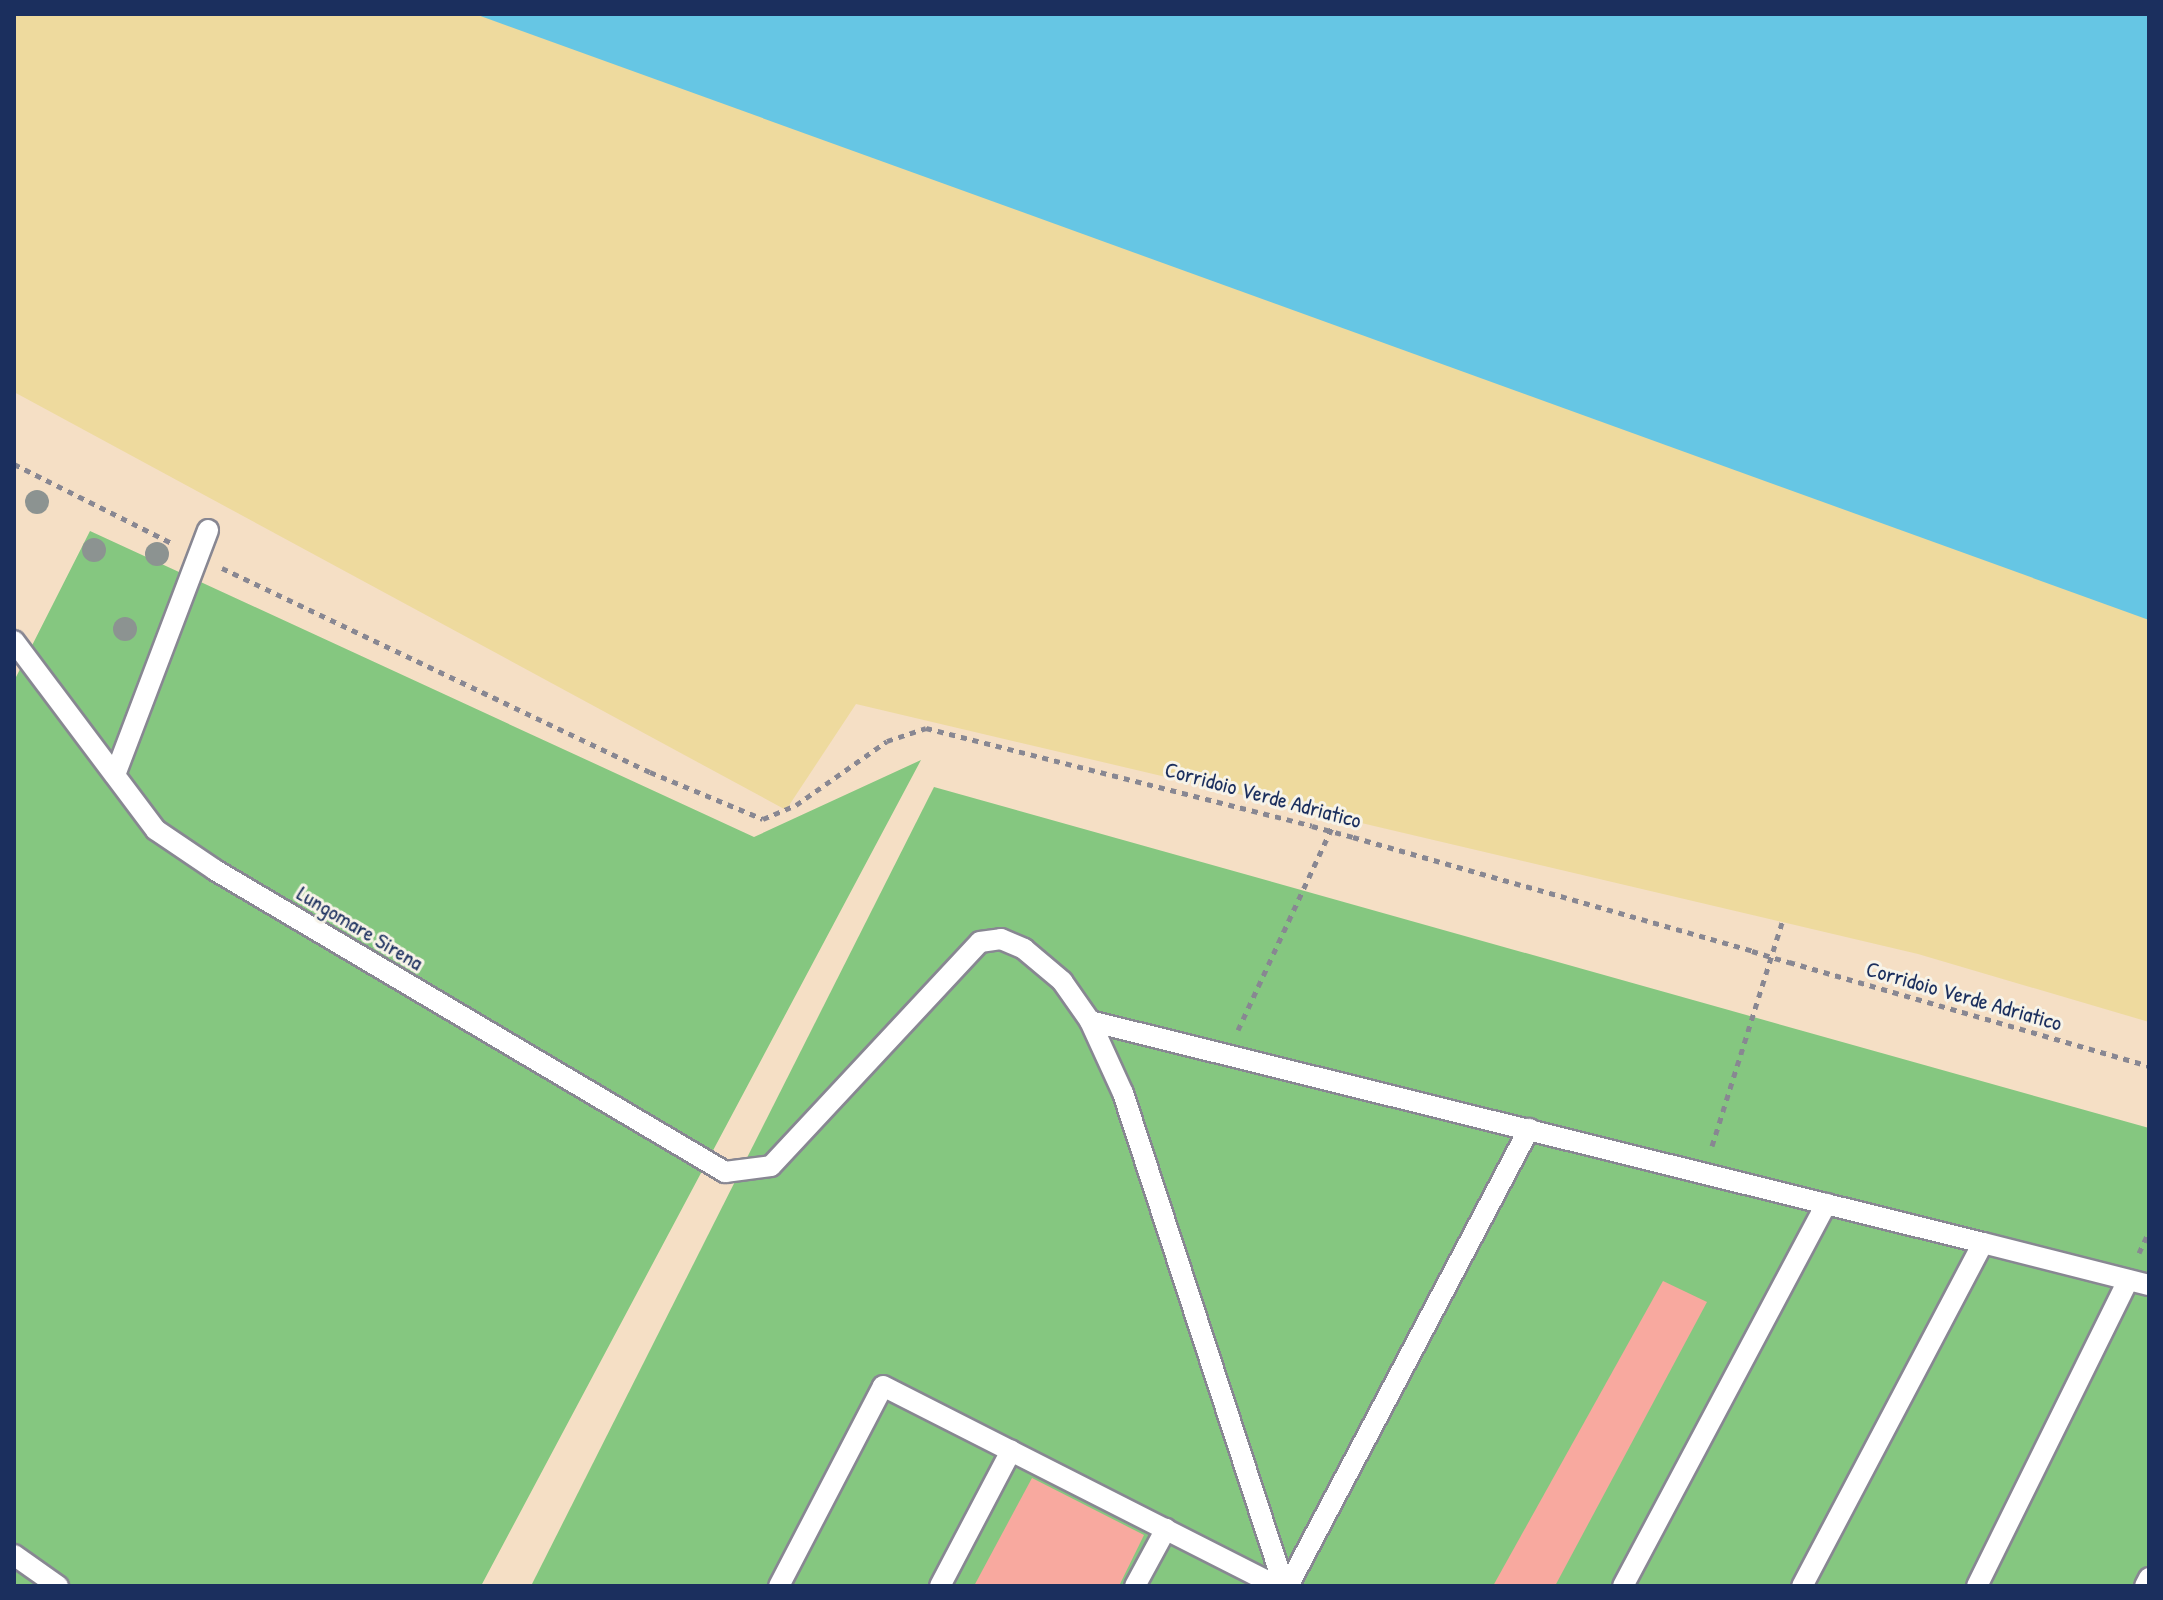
<!DOCTYPE html>
<style>
body{margin:0}
#map{position:relative;width:2163px;height:1600px;overflow:hidden;background:#f5dfc5;font-family:"Patrick Hand",sans-serif}
div>[style]{position:absolute}
[style*='--x']{left:calc(var(--x)*1px);top:calc(var(--y)*1px);width:calc(var(--w)*1px);rotate:calc(var(--a)*1deg)}
.green>*{inset:0;background:#85c780}
.sand>*{inset:0;background:#eeda9e}
.water>*{inset:0;background:#66c6e4}
.building>*{inset:0;background:#f8a99f}
.path>*{height:5px;margin-top:-2.5px;transform-origin:0;background:repeating-linear-gradient(90deg,#888792 0 6px,transparent 0 12px)}
.roads{filter:drop-shadow(2px 0 #888792) drop-shadow(-2px 0 #888792) drop-shadow(0 2px #888792) drop-shadow(0 -2px #888792)}
.lane>*{height:20px;margin:-10px;padding:0 10px;transform-origin:10px;border-radius:10px;background:#fff}
.path-bridge>*{height:5px;margin-top:-2.5px;transform-origin:0;background:repeating-linear-gradient(90deg,#888792 0 6px,transparent 0 12px)}
.trees>*{width:24px;height:24px;margin:-12px;border-radius:50%;background:#8c9391}
span{translate:-50% -50%;white-space:nowrap;text-align:center;line-height:1.15;-webkit-text-stroke:6px #f7f3e8;paint-order:stroke}
.street-label{font-size:22px;color:#1b2f5e}
.frame{position:absolute;inset:0;border:16px solid #1b2f5e;pointer-events:none}
</style>
<div id="map">
<div class="green">
<div style="clip-path:polygon(90px 531px,754px 837px,921px 760px,481px 1586px,14px 1586px,14px 681px)"></div>
<div style="clip-path:polygon(934px 787px,2149px 1128px,2149px 1586px,531px 1586px)"></div>
</div>
<div class="sand">
<div style="clip-path:polygon(14px 14px,482px 14px,2149px 616px,2149px 1022px,1918px 954px,856px 704px,786px 810px,14px 392px)"></div>
</div>
<div class="water">
<div style="clip-path:polygon(475px 14px,2149px 14px,2149px 620px)"></div>
</div>
<div class="building">
<div style="clip-path:polygon(1663px 1281px,1707px 1302px,1555px 1586px,1493px 1586px)"></div>
<div style="clip-path:polygon(1032px 1478px,1144px 1535px,1119px 1586px,974px 1586px)"></div>
</div>
<div class="path">
<div style="--x:14;--y:464;--w:179;--a:26.6"></div>
<div style="--x:222;--y:568;--w:474;--a:25.5"></div>
<div style="--x:650;--y:772;--w:122;--a:22.6"></div>
<div style="--x:763;--y:819;--w:36;--a:-23"></div>
<div style="--x:796;--y:805;--w:111;--a:-35.1"></div>
<div style="--x:887;--y:741;--w:41;--a:-18.4"></div>
<div style="--x:926;--y:728;--w:398;--a:14.2"></div>
<div style="--x:1353;--y:837;--w:415;--a:15.9"></div>
<div style="--x:1789;--y:962;--w:375;--a:16.1"></div>
<div style="--x:1238;--y:1030;--w:235;--a:-65.1"></div>
<div style="--x:1712;--y:1146;--w:235;--a:-72.6"></div>
<div style="--x:2139;--y:1253;--w:23;--a:-65"></div>
</div>
<div class="roads">
<div class="lane">
<div style="--x:14;--y:641;--w:236;--a:53.1"></div>
<div style="--x:156;--y:830;--w:71;--a:34.1"></div>
<div style="--x:215;--y:870;--w:593;--a:30.63"></div>
<div style="--x:725;--y:1172;--w:46;--a:-7.4"></div>
<div style="--x:771;--y:1166;--w:306;--a:-47"></div>
<div style="--x:980;--y:942;--w:21;--a:-8"></div>
<div style="--x:1001;--y:939;--w:25;--a:23"></div>
<div style="--x:1024;--y:949;--w:50;--a:40.1"></div>
<div style="--x:1062;--y:981;--w:49;--a:55"></div>
<div style="--x:1090;--y:1021;--w:79;--a:65.4"></div>
<div style="--x:1123;--y:1093;--w:519;--a:71.91"></div>
<div style="--x:115;--y:775;--w:262;--a:-69.2"></div>
<div style="--x:1090;--y:1021;--w:920;--a:13.96"></div>
<div style="--x:1983;--y:1243;--w:388;--a:117.8"></div>
<div style="--x:1983;--y:1243;--w:171;--a:14.2"></div>
<div style="--x:14;--y:1555;--w:54;--a:35.2"></div>
<div style="--x:779;--y:1586;--w:225;--a:-62.5"></div>
<div style="--x:883;--y:1386;--w:442;--a:26.9"></div>
<div style="--x:940;--y:1586;--w:153;--a:-62.3"></div>
<div style="--x:1135;--y:1586;--w:65;--a:-61.5"></div>
<div style="--x:1288;--y:1586;--w:517;--a:-62.19"></div>
<div style="--x:1623;--y:1586;--w:433;--a:-62"></div>
<div style="--x:1977;--y:1586;--w:341;--a:-63.7"></div>
<div style="--x:2145;--y:1586;--w:9;--a:-63"></div>
</div>
</div>
<div class="path-bridge">
<div style="--x:1312;--y:826;--w:42;--a:15"></div>
<div style="--x:1752;--y:951;--w:39;--a:17"></div>
</div>
<div class="trees">
<div style="left:37px;top:502px"></div>
<div style="left:94px;top:550px"></div>
<div style="left:157px;top:554px"></div>
<div style="left:125px;top:629px"></div>
</div>
<div class="street-label">
<span style="left:1263px;top:795px;rotate:15deg">Corridoio Verde Adriatico</span>
<span style="left:360px;top:928px;rotate:31deg">Lungomare Sirena</span>
<span style="left:1964px;top:996px;rotate:16deg">Corridoio Verde Adriatico</span>
</div>
<div class="frame"></div>
</div>
